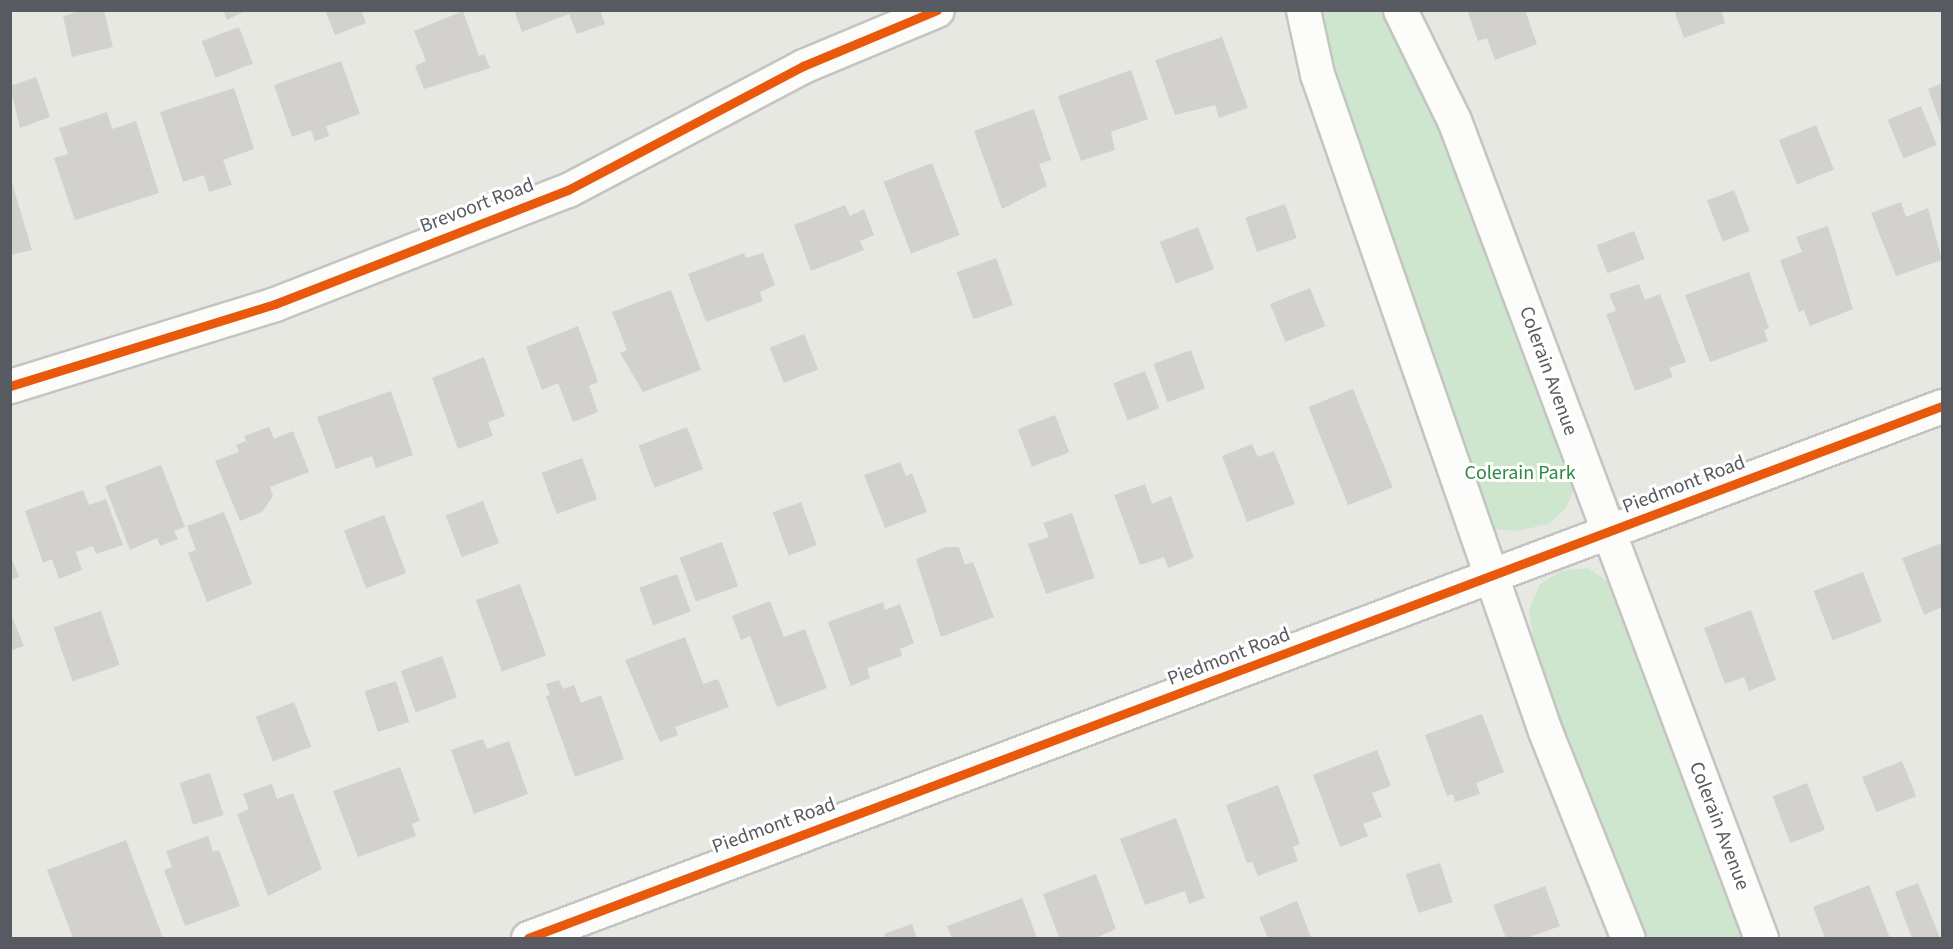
<!DOCTYPE html>
<style>
body{margin:0}
#map{position:relative;width:1953px;height:949px;overflow:hidden;background:#e8e8e2;font-family:"Source Sans 3",sans-serif}
div>[style]{position:absolute}
[style*='--x']{left:calc(var(--x)*1px);top:calc(var(--y)*1px);width:calc(var(--w)*1px);rotate:calc(var(--a)*1deg)}
.green>*{inset:0;background:#cee6ce}
.building>*{inset:0;background:#d2d1cd;transform-origin:0 0}
.roads{filter:drop-shadow(2px 0 #c4c4c3) drop-shadow(-2px 0 #c4c4c3) drop-shadow(0 2px #c4c4c3) drop-shadow(0 -2px #c4c4c3)}
.minor>*{height:33px;margin:-16.5px;padding:0 16.5px;transform-origin:16.5px;border-radius:16.5px;background:#fcfcfb}
.cycleway>*{height:9px;margin:-4.5px;padding:0 4.5px;transform-origin:4.5px;border-radius:4.5px;background:#e8590c}
span{translate:-50% -50%;white-space:nowrap;text-align:center;line-height:1.15;-webkit-text-stroke:6px #fff;paint-order:stroke}
.street-label{font-size:20px;color:#575a60}
.park-label{font-size:20px;color:#30873f}
.frame{position:absolute;inset:0;border:12px solid #575a60;pointer-events:none}
</style>
<div id="map">
<div class="green">
<div style="clip-path:polygon(1316px 11px,1385px 11px,1403px 39px,1576px 486px,1565px 509px,1548px 524px,1518px 531px,1495px 529px,1484px 513px,1326px 64px)"></div>
<div style="clip-path:polygon(1588px 568px,1610px 583px,1747px 938px,1644px 938px,1554px 719px,1534px 643px,1529px 610px,1540px 584px,1561px 571px)"></div>
</div>
<div class="building">
<div style="clip-path:polygon(83px 10px,104px 10px,113px 47px,72px 57px,63px 16px)"></div>
<div style="clip-path:polygon(223px 10px,247px 10px,227px 20px)"></div>
<div style="clip-path:polygon(325px 10px,361px 10px,366px 23px,335px 35px)"></div>
<div style="clip-path:polygon(514px 10px,600px 10px,605px 24px,577px 34px,569px 14px,522px 32px)"></div>
<div style="clip-path:polygon(1467px 10px,1525px 10px,1537px 44px,1495px 60px,1487px 38px,1478px 41px)"></div>
<div style="clip-path:polygon(1674px 10px,1721px 10px,1725px 23px,1684px 38px)"></div>
<div style="clip-path:polygon(463px 11px,479px 56px,484px 54px,490px 68px,424px 89px,415px 66px,426px 61px,414px 31px)"></div>
<div style="left:239px;top:27px;width:39px;height:40px;rotate:69deg"></div>
<div style="clip-path:polygon(1222px 37px,1248px 108px,1219px 118px,1215px 105px,1175px 115px,1155px 60px)"></div>
<div style="clip-path:polygon(341px 61px,360px 114px,326px 126px,329px 136px,315px 141px,311px 130px,292px 137px,274px 85px)"></div>
<div style="clip-path:polygon(1131px 70px,1148px 119px,1111px 132px,1115px 150px,1081px 161px,1058px 96px)"></div>
<div style="clip-path:polygon(36px 77px,50px 117px,20px 128px,10px 86px)"></div>
<div style="clip-path:polygon(1942px 83px,1942px 128px,1928px 89px)"></div>
<div style="clip-path:polygon(234px 88px,254px 149px,223px 160px,232px 185px,209px 192px,204px 175px,183px 182px,160px 112px)"></div>
<div style="left:1921px;top:106px;width:42px;height:36px;rotate:68deg"></div>
<div style="clip-path:polygon(1034px 109px,1051px 160px,1039px 164px,1047px 186px,1002px 209px,974px 131px)"></div>
<div style="clip-path:polygon(107px 112px,112px 129px,136px 121px,159px 193px,75px 220px,54px 158px,68px 154px,59px 128px)"></div>
<div style="left:1816px;top:125px;width:48px;height:40px;rotate:68deg"></div>
<div style="left:932px;top:163px;width:77px;height:52px;rotate:69deg"></div>
<div style="clip-path:polygon(10px 176px,32px 250px,10px 255px)"></div>
<div style="left:1734px;top:190px;width:44px;height:29px;rotate:69deg"></div>
<div style="clip-path:polygon(1901px 202px,1906px 217px,1928px 208px,1942px 260px,1896px 276px,1871px 213px)"></div>
<div style="left:1285px;top:204px;width:36px;height:42px;rotate:71deg"></div>
<div style="clip-path:polygon(845px 205px,850px 216px,864px 209px,874px 235px,860px 241px,864px 250px,811px 271px,794px 225px)"></div>
<div style="clip-path:polygon(1828px 226px,1853px 309px,1810px 326px,1804px 310px,1799px 312px,1780px 260px,1802px 252px,1796px 237px)"></div>
<div style="left:1198px;top:227px;width:45px;height:41px;rotate:69deg"></div>
<div style="left:1634px;top:231px;width:30px;height:40px;rotate:69deg"></div>
<div style="clip-path:polygon(744px 253px,746px 258px,763px 253px,775px 285px,760px 292px,763px 301px,706px 322px,688px 274px)"></div>
<div style="left:996px;top:258px;width:50px;height:42px;rotate:70deg"></div>
<div style="clip-path:polygon(1749px 272px,1769px 328px,1764px 330px,1768px 341px,1710px 362px,1685px 295px)"></div>
<div style="clip-path:polygon(1639px 284px,1645px 300px,1660px 294px,1686px 362px,1669px 368px,1673px 377px,1635px 391px,1606px 314px,1616px 311px,1609px 294px)"></div>
<div style="left:1310px;top:288px;width:41px;height:43px;rotate:68deg"></div>
<div style="clip-path:polygon(671px 290px,701px 370px,643px 392px,620px 353px,627px 350px,612px 312px)"></div>
<div style="clip-path:polygon(578px 326px,598px 382px,589px 386px,598px 412px,573px 422px,558px 383px,542px 390px,526px 347px)"></div>
<div style="left:804px;top:334px;width:38px;height:37px;rotate:68deg"></div>
<div style="left:1191px;top:350px;width:41px;height:40px;rotate:70deg"></div>
<div style="clip-path:polygon(484px 357px,505px 416px,488px 422px,493px 436px,458px 449px,432px 378px)"></div>
<div style="left:1145px;top:371px;width:40px;height:34px;rotate:69deg"></div>
<div style="left:1353px;top:389px;width:106px;height:48px;rotate:68deg"></div>
<div style="clip-path:polygon(391px 391px,413px 455px,376px 468px,372px 456px,336px 469px,317px 417px)"></div>
<div style="left:1055px;top:415px;width:40px;height:40px;rotate:69deg"></div>
<div style="clip-path:polygon(269px 427px,274px 439px,293px 431px,309px 472px,270px 487px,273px 496px,262px 512px,240px 521px,215px 461px,239px 452px,236px 445px,246px 441px,244px 436px)"></div>
<div style="left:687px;top:427px;width:45px;height:52px;rotate:69deg"></div>
<div style="clip-path:polygon(1252px 444px,1258px 457px,1274px 451px,1295px 504px,1247px 522px,1222px 456px)"></div>
<div style="left:582px;top:458px;width:44px;height:43px;rotate:70deg"></div>
<div style="clip-path:polygon(900px 462px,906px 476px,912px 473px,927px 512px,885px 528px,864px 475px)"></div>
<div style="clip-path:polygon(161px 465px,185px 527px,174px 531px,178px 539px,160px 546px,157px 538px,130px 550px,105px 486px)"></div>
<div style="clip-path:polygon(1145px 484px,1152px 504px,1171px 496px,1194px 558px,1168px 568px,1164px 557px,1140px 565px,1114px 495px)"></div>
<div style="clip-path:polygon(83px 490px,89px 505px,106px 499px,123px 545px,96px 554px,93px 546px,76px 552px,82px 570px,59px 579px,52px 559px,43px 563px,25px 511px)"></div>
<div style="left:483px;top:501px;width:45px;height:40px;rotate:69deg"></div>
<div style="left:801px;top:502px;width:46px;height:30px;rotate:70deg"></div>
<div style="clip-path:polygon(224px 512px,252px 584px,207px 602px,188px 553px,196px 550px,187px 526px)"></div>
<div style="clip-path:polygon(1072px 513px,1095px 578px,1046px 594px,1028px 544px,1049px 537px,1043px 523px)"></div>
<div style="left:384px;top:515px;width:62px;height:43px;rotate:69deg"></div>
<div style="left:722px;top:542px;width:47px;height:45px;rotate:70deg"></div>
<div style="clip-path:polygon(1942px 543px,1942px 607px,1924px 615px,1902px 558px)"></div>
<div style="clip-path:polygon(946px 547px,959px 547px,965px 565px,973px 562px,994px 617px,941px 637px,916px 559px)"></div>
<div style="clip-path:polygon(10px 555px,19px 577px,10px 580px)"></div>
<div style="left:1863px;top:572px;width:53px;height:53px;rotate:69deg"></div>
<div style="left:677px;top:574px;width:40px;height:40px;rotate:70deg"></div>
<div style="left:520px;top:584px;width:76px;height:47px;rotate:70deg"></div>
<div style="clip-path:polygon(770px 601px,784px 637px,805px 629px,827px 688px,777px 707px,750px 636px,741px 640px,732px 616px)"></div>
<div style="clip-path:polygon(883px 602px,885px 610px,900px 604px,914px 643px,900px 649px,902px 656px,867px 668px,870px 678px,851px 686px,828px 622px)"></div>
<div style="clip-path:polygon(1751px 610px,1776px 680px,1749px 691px,1744px 677px,1725px 684px,1704px 628px)"></div>
<div style="left:101px;top:611px;width:57px;height:50px;rotate:71deg"></div>
<div style="clip-path:polygon(10px 612px,24px 646px,10px 651px)"></div>
<div style="clip-path:polygon(685px 637px,703px 684px,718px 679px,729px 707px,675px 727px,678px 735px,660px 742px,625px 660px)"></div>
<div style="left:442px;top:656px;width:44px;height:44px;rotate:70deg"></div>
<div style="clip-path:polygon(559px 680px,563px 689px,574px 685px,581px 703px,601px 695px,624px 759px,575px 777px,546px 696px,550px 695px,546px 684px)"></div>
<div style="left:396px;top:681px;width:43px;height:33px;rotate:72deg"></div>
<div style="left:294px;top:702px;width:48px;height:41px;rotate:69deg"></div>
<div style="clip-path:polygon(1482px 714px,1504px 772px,1476px 783px,1480px 794px,1455px 802px,1453px 794px,1447px 796px,1425px 735px)"></div>
<div style="clip-path:polygon(483px 739px,487px 749px,509px 741px,528px 794px,474px 814px,451px 750px)"></div>
<div style="clip-path:polygon(1377px 750px,1391px 786px,1372px 793px,1382px 817px,1363px 824px,1368px 836px,1340px 847px,1313px 775px)"></div>
<div style="left:1902px;top:761px;width:38px;height:43px;rotate:68deg"></div>
<div style="clip-path:polygon(400px 767px,420px 821px,412px 824px,416px 836px,358px 857px,333px 791px)"></div>
<div style="left:210px;top:773px;width:44px;height:32px;rotate:72deg"></div>
<div style="left:1807px;top:783px;width:50px;height:37px;rotate:69deg"></div>
<div style="clip-path:polygon(272px 784px,277px 799px,293px 793px,322px 869px,268px 896px,237px 814px,249px 809px,243px 794px)"></div>
<div style="clip-path:polygon(1278px 785px,1300px 844px,1293px 847px,1298px 861px,1258px 876px,1252px 862px,1247px 863px,1226px 805px)"></div>
<div style="clip-path:polygon(1176px 818px,1205px 898px,1189px 904px,1185px 891px,1145px 905px,1120px 839px)"></div>
<div style="clip-path:polygon(208px 836px,213px 852px,219px 850px,240px 906px,185px 926px,164px 870px,172px 867px,166px 851px)"></div>
<div style="clip-path:polygon(126px 840px,163px 938px,73px 938px,47px 870px)"></div>
<div style="left:1440px;top:863px;width:41px;height:36px;rotate:72deg"></div>
<div style="clip-path:polygon(1096px 874px,1116px 929px,1095px 938px,1059px 938px,1043px 894px)"></div>
<div style="clip-path:polygon(1918px 883px,1940px 938px,1912px 938px,1905px 920px,1895px 892px)"></div>
<div style="clip-path:polygon(1869px 885px,1890px 938px,1825px 938px,1813px 907px)"></div>
<div style="clip-path:polygon(1545px 886px,1560px 926px,1527px 938px,1506px 938px,1493px 905px)"></div>
<div style="clip-path:polygon(1022px 898px,1037px 938px,952px 938px,947px 926px)"></div>
<div style="clip-path:polygon(1297px 901px,1311px 937px,1268px 938px,1259px 917px)"></div>
<div style="clip-path:polygon(912px 924px,917px 938px,886px 938px,884px 934px)"></div>
</div>
<div class="roads">
<div class="minor">
<div style="--x:1303;--y:10;--w:66;--a:77.7"></div>
<div style="--x:1317;--y:74;--w:695;--a:70.86"></div>
<div style="--x:1545;--y:731;--w:223;--a:68.2"></div>
<div style="--x:1400;--y:10;--w:123;--a:63.9"></div>
<div style="--x:1454;--y:120;--w:874;--a:69.43"></div>
<div style="--x:10;--y:386;--w:277;--a:-17.2"></div>
<div style="--x:275;--y:304;--w:314;--a:-21.3"></div>
<div style="--x:568;--y:190;--w:266;--a:-27.8"></div>
<div style="--x:803;--y:66;--w:145;--a:-22.7"></div>
<div style="--x:528;--y:938;--w:1511;--a:-20.62"></div>
</div>
</div>
<div class="cycleway">
<div style="--x:10;--y:386;--w:277;--a:-17.2"></div>
<div style="--x:275;--y:304;--w:314;--a:-21.3"></div>
<div style="--x:568;--y:190;--w:266;--a:-27.8"></div>
<div style="--x:803;--y:66;--w:145;--a:-22.7"></div>
<div style="--x:528;--y:938;--w:1511;--a:-20.62"></div>
</div>
<div class="street-label">
<span style="left:477px;top:206px;rotate:-21deg">Brevoort Road</span>
<span style="left:1548px;top:371px;rotate:70deg">Colerain Avenue</span>
<span style="left:1684px;top:485px;rotate:-21deg">Piedmont Road</span>
<span style="left:1229px;top:657px;rotate:-21deg">Piedmont Road</span>
<span style="left:774px;top:826px;rotate:-20deg">Piedmont Road</span>
<span style="left:1719px;top:826px;rotate:69deg">Colerain Avenue</span>
</div>
<div class="park-label">
<span style="left:1520px;top:473px">Colerain Park</span>
</div>
<div class="frame"></div>
</div>
